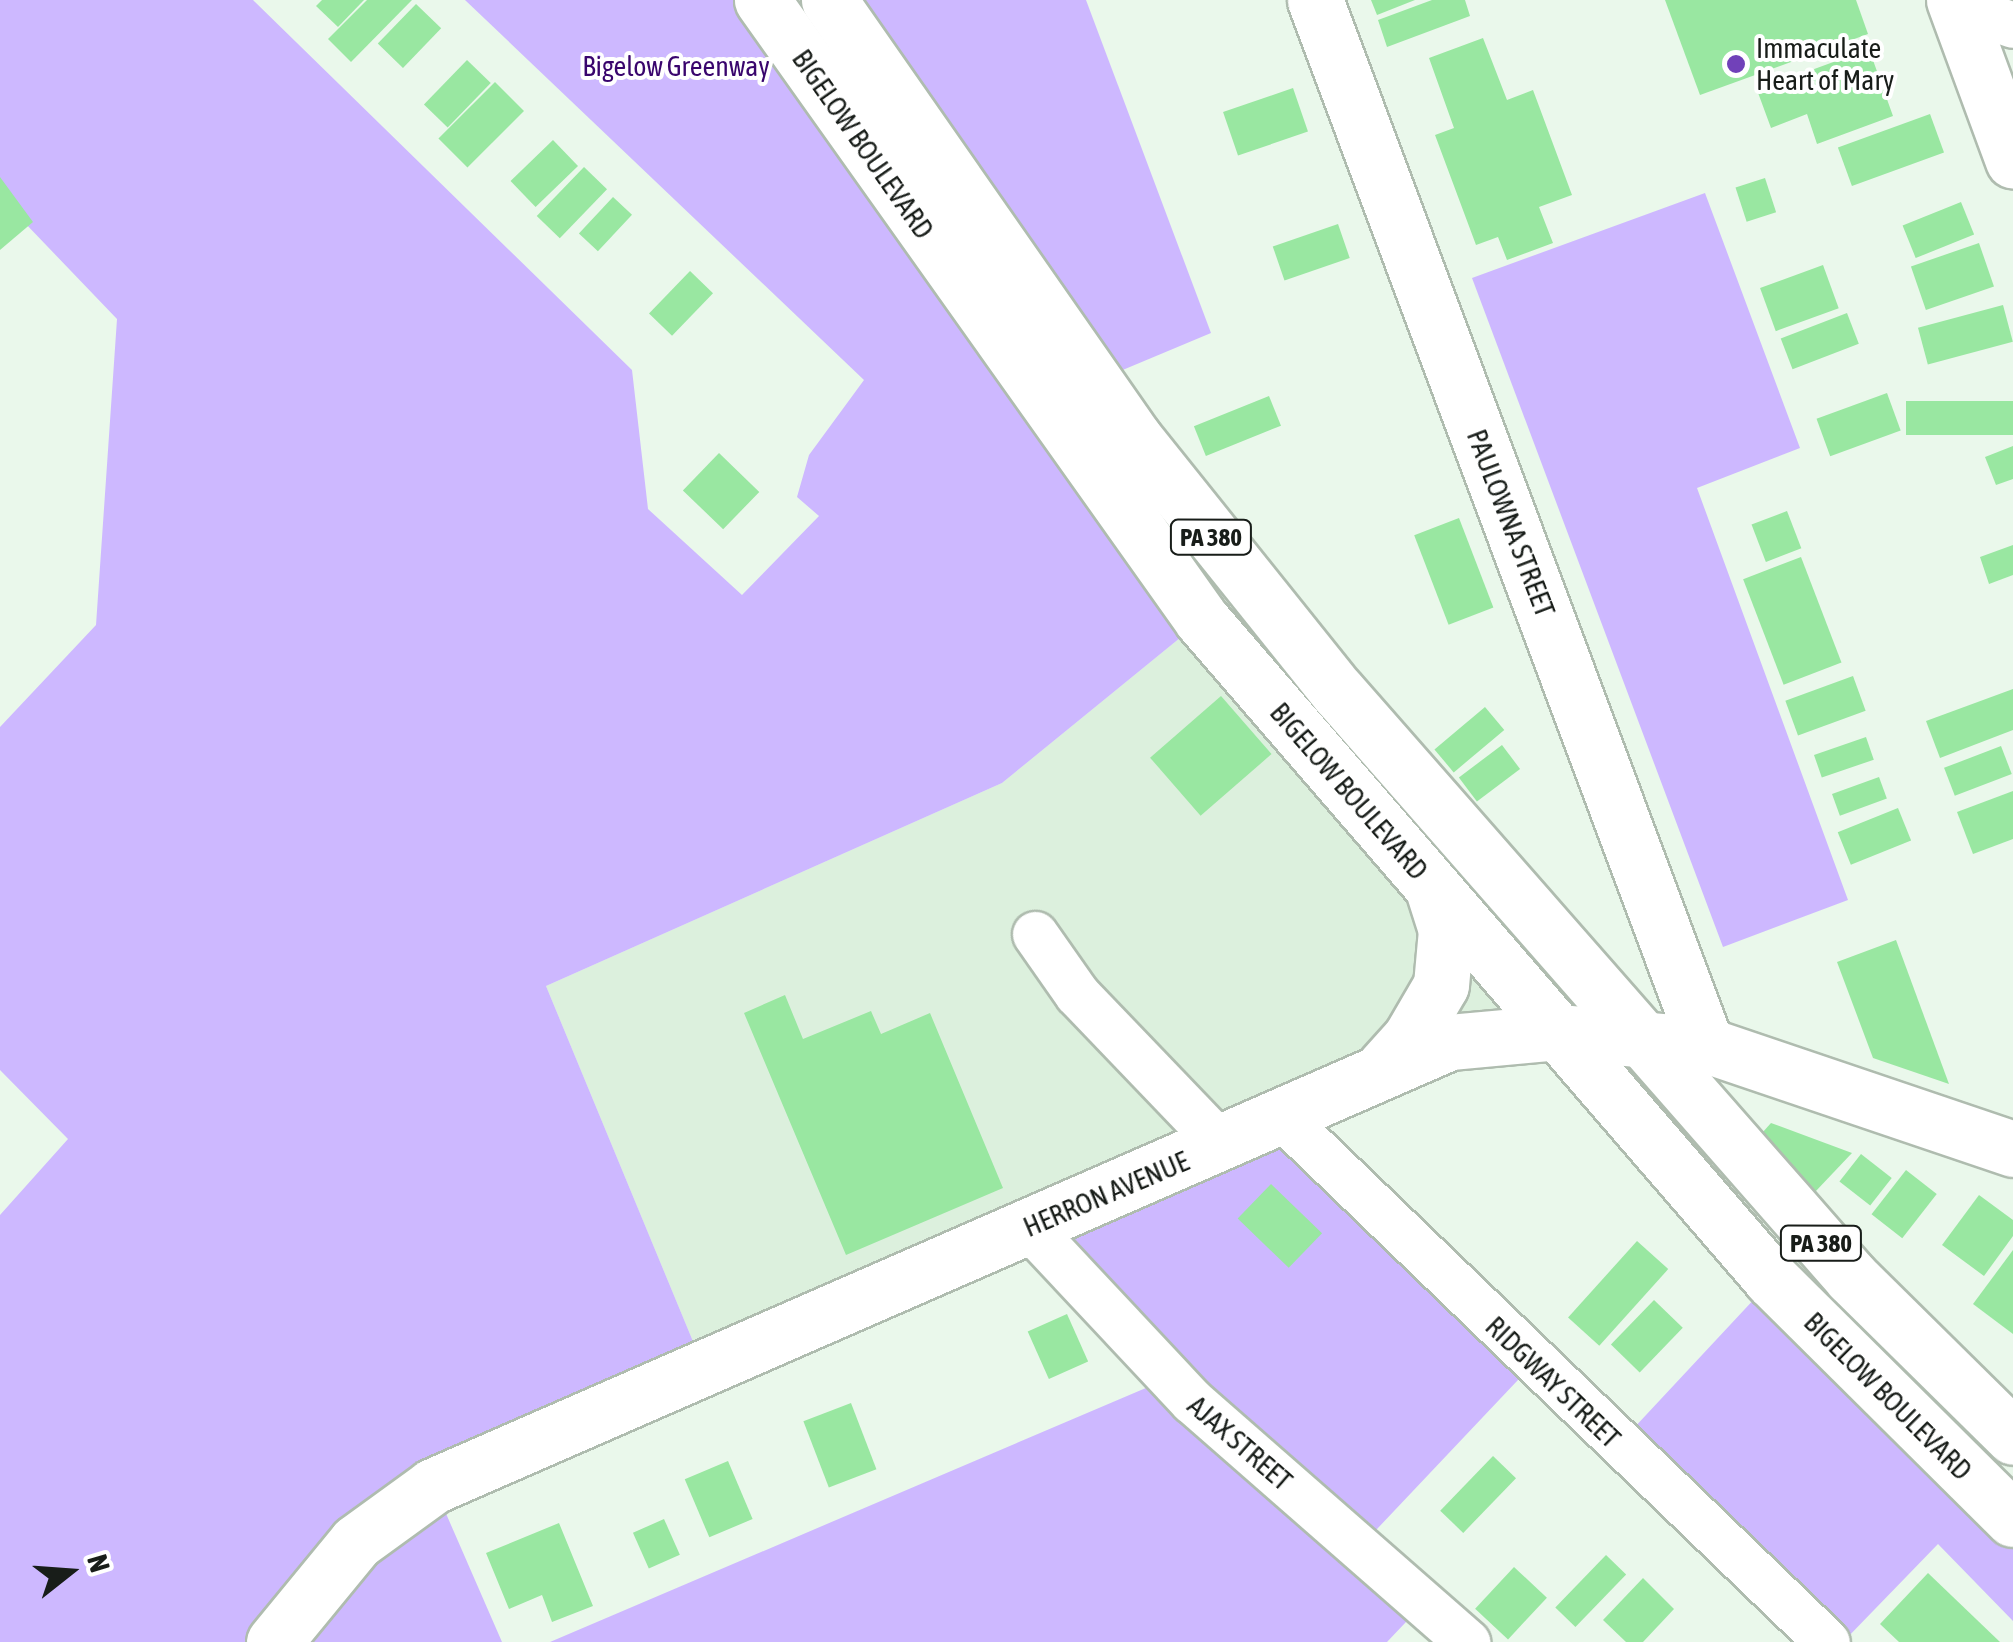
<!DOCTYPE html>
<style>
body{margin:0}
#map{position:relative;width:2013px;height:1642px;overflow:hidden;background:#eaf8eb;font-family:"Asap Condensed",sans-serif}
div>[style]{position:absolute}
[style*='--x']{left:calc(var(--x)*1px);top:calc(var(--y)*1px);width:calc(var(--w)*1px);rotate:calc(var(--a)*1deg)}
.built>*{inset:0;background:#dcf0dd}
.green>*{inset:0;background:#cdb8ff}
.building>*{inset:0;background:#99e7a1;transform-origin:0 0}
.roads{filter:drop-shadow(2px 0 #afbcaf) drop-shadow(-2px 0 #afbcaf) drop-shadow(0 2px #afbcaf) drop-shadow(0 -2px #afbcaf)}
.street>*{height:45px;margin:-22.5px;padding:0 22.5px;transform-origin:22.5px;border-radius:22.5px;background:#fff}
.secondary>*{height:55px;margin:-27.5px;padding:0 27.5px;transform-origin:27.5px;border-radius:27.5px;background:#fff}
.primary>*{height:55px;margin:-27.5px;padding:0 27.5px;transform-origin:27.5px;border-radius:27.5px;background:#fff}
.dots>*{width:28px;height:28px;translate:-50% -50%;box-sizing:border-box;border:5px solid #fff;border-radius:50%}
span{translate:-50% -50%;white-space:nowrap;text-align:center;line-height:1.15;-webkit-text-stroke:8px #fff;paint-order:stroke}
.shield-label span{padding:2px 8px;background:#fff;border:2px solid;border-radius:8px;-webkit-text-stroke-width:0}
.shield-label{font-size:25px;color:#181d19;font-weight:700}
.poi-label{font-size:28px;color:#181d19}
.left{translate:0 -50%;text-align:left}
.park-label{font-size:28px;color:#39056d}
.street-label{font-size:28px;color:#181d19}
.north{position:absolute;left:20px;top:1522px;width:100px;height:100px;-webkit-text-stroke:8px #fff;paint-order:stroke;rotate:73deg;font-size:28px;font-weight:700;line-height:40px;text-align:center;color:#181d19}
.north::after{content:'';display:block;margin:auto;width:35px;height:45px;background:#181d19;clip-path:polygon(50% 0,100% 100%,50% 72%,0 100%)}
</style>
<div id="map">
<div class="built">
<div style="clip-path:polygon(1202px 620px,1558px 1032px,1468px 1039px,704px 1368px,546px 986px,1002px 783px)"></div>
</div>
<div class="green">
<div style="clip-path:polygon(0 0,253px 0,632px 370px,648px 509px,742px 595px,819px 516px,797px 497px,809px 455px,864px 380px,465px 0,762px 0,1202px 620px,1002px 783px,546px 986px,704px 1368px,434px 1486px,502px 1642px,0 1642px,0 1215px,68px 1139px,0 1070px,0 727px,96px 625px,117px 319px,0 197px)"></div>
<div style="clip-path:polygon(829px 0,1086px 0,1211px 333px,1094px 382px)"></div>
<div style="clip-path:polygon(1705px 193px,1800px 448px,1697px 488px,1848px 900px,1723px 947px,1472px 278px)"></div>
<div style="clip-path:polygon(1283px 1118px,1533px 1364px,1360px 1547px,1424px 1603px,1387px 1642px,550px 1642px,1167px 1379px,1029px 1227px)"></div>
<div style="clip-path:polygon(1772px 1280px,2013px 1519px,2013px 1621px,1938px 1544px,1843px 1642px,1618px 1445px)"></div>
</div>
<div class="building">
<div style="clip-path:polygon(322px 0,364px 0,338px 27px,316px 6px)"></div>
<div style="clip-path:polygon(367px 0,412px 0,351px 62px,328px 39px)"></div>
<div style="clip-path:polygon(1371px 0,1415px 0,1377px 15px)"></div>
<div style="clip-path:polygon(1432px 0,1465px 0,1470px 16px,1387px 47px,1378px 20px)"></div>
<div style="clip-path:polygon(1665px 0,1856px 0,1868px 34px,1700px 95px)"></div>
<div style="left:416px;top:4px;width:35px;height:55px;rotate:44deg"></div>
<div style="clip-path:polygon(1483px 38px,1507px 100px,1533px 90px,1572px 195px,1539px 207px,1553px 243px,1507px 260px,1498px 237px,1476px 245px,1435px 135px,1454px 128px,1429px 58px)"></div>
<div style="clip-path:polygon(1869px 49px,1893px 116px,1817px 144px,1807px 114px,1771px 128px,1757px 90px)"></div>
<div style="left:467px;top:60px;width:33px;height:62px;rotate:44deg"></div>
<div style="left:495px;top:82px;width:41px;height:80px;rotate:45deg"></div>
<div style="left:1293px;top:88px;width:46px;height:74px;rotate:71deg"></div>
<div style="left:1930px;top:114px;width:41px;height:98px;rotate:70deg"></div>
<div style="left:553px;top:140px;width:36px;height:59px;rotate:46deg"></div>
<div style="left:584px;top:167px;width:32px;height:68px;rotate:44deg"></div>
<div style="clip-path:polygon(0 177px,33px 222px,0 250px)"></div>
<div style="left:1765px;top:178px;width:36px;height:31px;rotate:72deg"></div>
<div style="left:613px;top:197px;width:26px;height:50px;rotate:43deg"></div>
<div style="left:1961px;top:202px;width:35px;height:63px;rotate:68deg"></div>
<div style="left:1338px;top:224px;width:36px;height:69px;rotate:71deg"></div>
<div style="left:1979px;top:243px;width:46px;height:72px;rotate:71deg"></div>
<div style="left:1823px;top:265px;width:46px;height:67px;rotate:70deg"></div>
<div style="left:690px;top:271px;width:32px;height:59px;rotate:44deg"></div>
<div style="left:2003px;top:305px;width:38px;height:88px;rotate:75deg"></div>
<div style="left:1847px;top:313px;width:33px;height:71px;rotate:69deg"></div>
<div style="left:1887px;top:393px;width:40px;height:75px;rotate:70deg"></div>
<div style="left:1269px;top:396px;width:32px;height:81px;rotate:68deg"></div>
<div style="left:2013px;top:401px;width:34px;height:107px;rotate:90deg"></div>
<div style="clip-path:polygon(2013px 446px,2013px 479px,1996px 485px,1985px 457px)"></div>
<div style="left:719px;top:453px;width:56px;height:52px;rotate:44deg"></div>
<div style="left:1787px;top:511px;width:40px;height:38px;rotate:69deg"></div>
<div style="left:1459px;top:518px;width:96px;height:48px;rotate:69deg"></div>
<div style="clip-path:polygon(2013px 545px,2013px 575px,1989px 584px,1980px 557px)"></div>
<div style="left:1801px;top:557px;width:113px;height:62px;rotate:69deg"></div>
<div style="left:1853px;top:676px;width:37px;height:72px;rotate:70deg"></div>
<div style="clip-path:polygon(2013px 689px,2013px 730px,1940px 758px,1926px 721px)"></div>
<div style="left:1221px;top:696px;width:77px;height:94px;rotate:49deg"></div>
<div style="left:1485px;top:707px;width:30px;height:66px;rotate:50deg"></div>
<div style="left:1866px;top:737px;width:24px;height:55px;rotate:71deg"></div>
<div style="left:1502px;top:745px;width:30px;height:54px;rotate:53deg"></div>
<div style="left:2001px;top:746px;width:30px;height:61px;rotate:69deg"></div>
<div style="left:1879px;top:777px;width:23px;height:50px;rotate:70deg"></div>
<div style="clip-path:polygon(2013px 791px,2013px 839px,1973px 854px,1957px 812px)"></div>
<div style="left:1898px;top:808px;width:35px;height:65px;rotate:68deg"></div>
<div style="clip-path:polygon(1896px 940px,1949px 1084px,1873px 1058px,1837px 962px)"></div>
<div style="clip-path:polygon(785px 995px,803px 1039px,871px 1011px,881px 1034px,930px 1013px,1003px 1188px,846px 1255px,744px 1013px)"></div>
<div style="clip-path:polygon(1771px 1123px,1852px 1153px,1815px 1192px,1762px 1133px)"></div>
<div style="left:1861px;top:1154px;width:39px;height:35px;rotate:38deg"></div>
<div style="left:1906px;top:1170px;width:39px;height:56px;rotate:38deg"></div>
<div style="left:1271px;top:1184px;width:71px;height:48px;rotate:44deg"></div>
<div style="clip-path:polygon(1979px 1195px,2013px 1220px,2013px 1236px,1984px 1276px,1942px 1245px)"></div>
<div style="left:1637px;top:1241px;width:42px;height:103px;rotate:42deg"></div>
<div style="clip-path:polygon(2013px 1250px,2013px 1334px,1973px 1304px)"></div>
<div style="left:1654px;top:1300px;width:40px;height:62px;rotate:44deg"></div>
<div style="left:1067px;top:1314px;width:52px;height:43px;rotate:66deg"></div>
<div style="left:851px;top:1403px;width:71px;height:51px;rotate:69deg"></div>
<div style="left:1493px;top:1456px;width:32px;height:76px;rotate:44deg"></div>
<div style="left:728px;top:1461px;width:63px;height:47px;rotate:67deg"></div>
<div style="left:664px;top:1519px;width:39px;height:34px;rotate:66deg"></div>
<div style="clip-path:polygon(559px 1523px,593px 1606px,552px 1622px,542px 1595px,509px 1609px,486px 1553px)"></div>
<div style="left:1606px;top:1555px;width:28px;height:73px;rotate:44deg"></div>
<div style="left:1514px;top:1567px;width:45px;height:57px;rotate:43deg"></div>
<div style="clip-path:polygon(1928px 1573px,2000px 1642px,1899px 1642px,1880px 1624px)"></div>
<div style="clip-path:polygon(1643px 1578px,1674px 1609px,1643px 1642px,1626px 1642px,1603px 1620px)"></div>
</div>
<div class="roads">
<div class="street">
<div style="--x:1956;--y:5;--w:60;--a:19.3"></div>
<div style="--x:1035;--y:934;--w:73;--a:55"></div>
<div style="--x:1077;--y:994;--w:209;--a:46.2"></div>
<div style="--x:1283;--y:1118;--w:755;--a:43.93"></div>
<div style="--x:1029;--y:1227;--w:238;--a:46.9"></div>
<div style="--x:1192;--y:1401;--w:366;--a:41.2"></div>
</div>
<div class="secondary">
<div style="--x:1315;--y:0;--w:1116;--a:69.49"></div>
<div style="--x:1954;--y:0;--w:171;--a:69.8"></div>
<div style="--x:274;--y:1642;--w:129;--a:-50.6"></div>
<div style="--x:356;--y:1542;--w:95;--a:-36"></div>
<div style="--x:433;--y:1486;--w:1110;--a:-23.59"></div>
<div style="--x:1450;--y:1042;--w:108;--a:-5.3"></div>
<div style="--x:1558;--y:1032;--w:149;--a:5"></div>
<div style="--x:1706;--y:1045;--w:324;--a:18.7"></div>
</div>
<div class="primary">
<div style="--x:762;--y:0;--w:760;--a:54.64"></div>
<div style="--x:1202;--y:620;--w:872;--a:49.18"></div>
<div style="--x:1772;--y:1280;--w:339;--a:44.8"></div>
<div style="--x:829;--y:0;--w:535;--a:55.12"></div>
<div style="--x:1135;--y:439;--w:324;--a:51.3"></div>
<div style="--x:1338;--y:692;--w:779;--a:48.74"></div>
<div style="--x:1852;--y:1278;--w:226;--a:44.6"></div>
<div style="--x:1384;--y:1067;--w:39;--a:-48"></div>
<div style="--x:1410;--y:1038;--w:61;--a:-59.7"></div>
<div style="--x:1441;--y:985;--w:55;--a:-84.8"></div>
<div style="--x:1446;--y:930;--w:43;--a:-107.6"></div>
</div>
</div>
<div class="dots">
<div style="left:1736px;top:64px;background:#7141b9"></div>
</div>
<div class="shield-label">
<span style="left:1211px;top:537px">PA 380</span>
<span style="left:1821px;top:1243px">PA 380</span>
</div>
<div class="poi-label">
<span class="left" style="left:1756px;top:64px">Immaculate<br>Heart of Mary</span>
</div>
<div class="park-label">
<span style="left:676px;top:66px">Bigelow Greenway</span>
</div>
<div class="street-label">
<span style="left:863px;top:144px;rotate:55deg">BIGELOW BOULEVARD</span>
<span style="left:1511px;top:523px;rotate:69deg">PAULOWNA STREET</span>
<span style="left:1349px;top:791px;rotate:49deg">BIGELOW BOULEVARD</span>
<span style="left:1106px;top:1194px;rotate:-23deg">HERRON AVENUE</span>
<span style="left:1553px;top:1382px;rotate:44deg">RIDGWAY STREET</span>
<span style="left:1888px;top:1396px;rotate:45deg">BIGELOW BOULEVARD</span>
<span style="left:1240px;top:1443px;rotate:41deg">AJAX STREET</span>
</div>
<div class="north">N</div>
</div>
